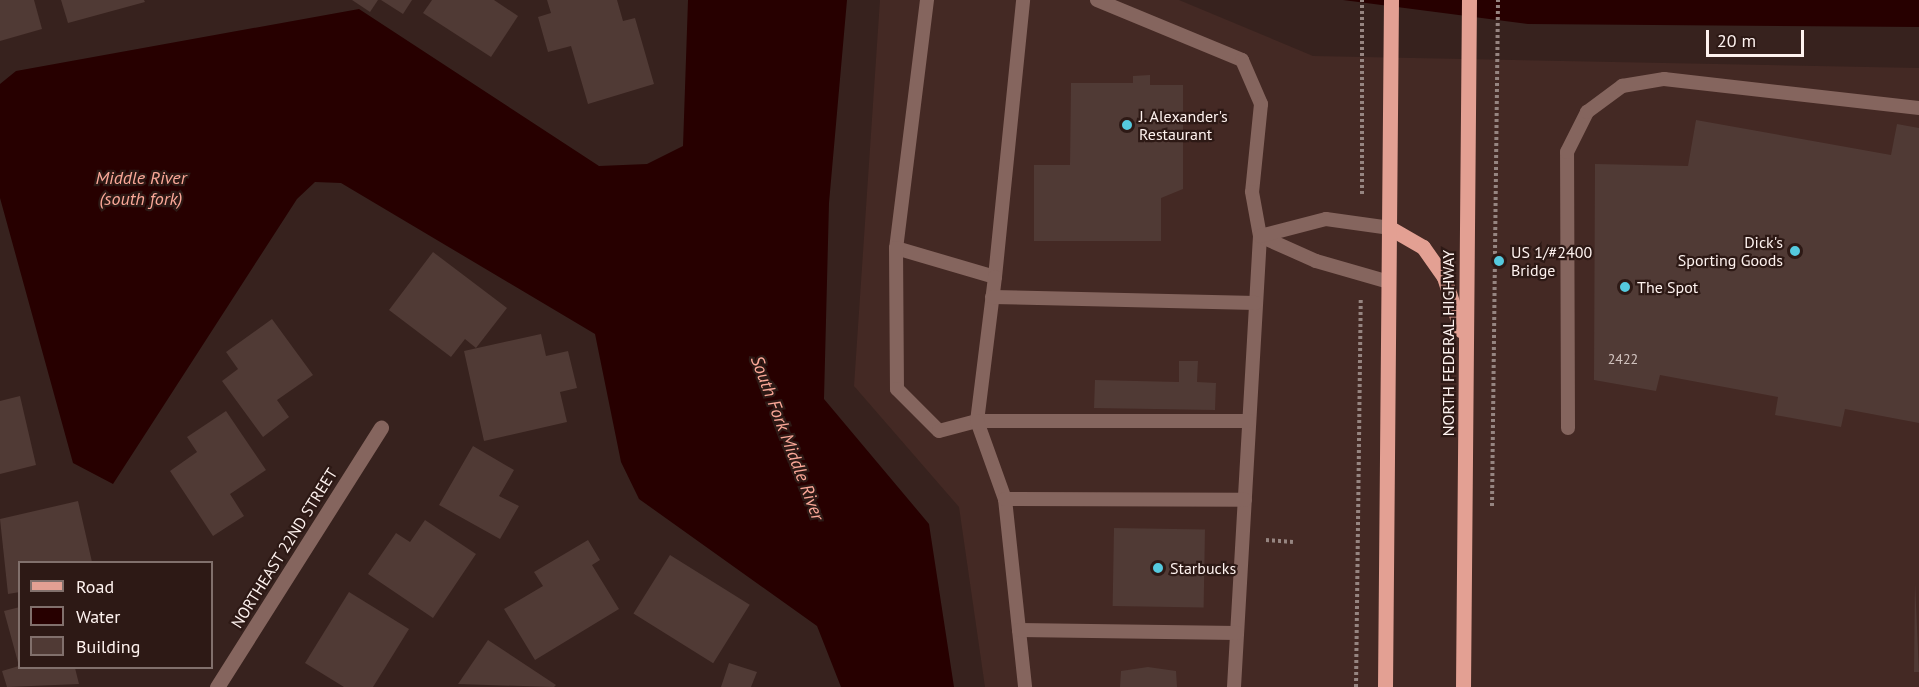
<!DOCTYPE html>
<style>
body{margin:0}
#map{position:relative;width:1919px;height:687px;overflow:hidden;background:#37221e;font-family:"PT Sans",sans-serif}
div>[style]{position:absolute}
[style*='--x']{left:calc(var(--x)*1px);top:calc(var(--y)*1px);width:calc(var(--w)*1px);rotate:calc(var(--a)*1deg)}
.built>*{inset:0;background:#442924}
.water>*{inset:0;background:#270000}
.building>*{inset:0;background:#503a35;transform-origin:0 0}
.path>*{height:4px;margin-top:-2px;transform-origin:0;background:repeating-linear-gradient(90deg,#968581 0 3px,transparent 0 6px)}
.service>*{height:14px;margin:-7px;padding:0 7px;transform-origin:7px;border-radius:7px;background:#85655e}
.minor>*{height:15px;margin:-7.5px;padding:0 7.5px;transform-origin:7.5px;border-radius:7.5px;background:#85655e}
.primary>*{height:15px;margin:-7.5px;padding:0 7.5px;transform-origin:7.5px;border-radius:7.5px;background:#e3a093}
.dots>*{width:16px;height:16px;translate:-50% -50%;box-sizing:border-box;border:3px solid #2d1915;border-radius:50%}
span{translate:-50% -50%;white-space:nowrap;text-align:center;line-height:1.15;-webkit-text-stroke:4.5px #2d1915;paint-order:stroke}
.number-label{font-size:14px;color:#d2c4c0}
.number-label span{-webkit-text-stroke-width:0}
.poi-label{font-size:16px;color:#fef2ef}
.left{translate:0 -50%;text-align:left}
.right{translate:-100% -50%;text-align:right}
.street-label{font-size:16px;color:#fef2ef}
.water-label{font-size:18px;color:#fba898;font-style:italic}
.legend{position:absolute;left:18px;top:561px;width:195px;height:108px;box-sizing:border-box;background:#2d1915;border:2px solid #81706c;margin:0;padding:8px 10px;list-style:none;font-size:18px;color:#fef2ef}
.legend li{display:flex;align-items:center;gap:12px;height:30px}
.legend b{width:30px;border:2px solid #81706c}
.scale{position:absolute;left:1706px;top:30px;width:98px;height:27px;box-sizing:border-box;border:3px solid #fef2ef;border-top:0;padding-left:8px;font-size:18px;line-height:21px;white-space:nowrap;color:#fef2ef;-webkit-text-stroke:4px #2d1915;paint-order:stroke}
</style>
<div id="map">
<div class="built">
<div style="clip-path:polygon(880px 0,1179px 0,1313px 56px,1919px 68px,1919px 687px,985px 687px,959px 507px,854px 386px)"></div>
</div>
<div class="water">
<div style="clip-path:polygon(688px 0,847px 0,829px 203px,824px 399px,929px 524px,954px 687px,841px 687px,817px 626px,639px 499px,621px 462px,595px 334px,341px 183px,315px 182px,297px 199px,113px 484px,73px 463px,0 198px,0 84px,16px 71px,359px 9px,599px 166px,647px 164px,683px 146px)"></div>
<div style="clip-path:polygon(1343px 0,1919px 0,1919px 27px,1528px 24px)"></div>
</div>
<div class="building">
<div style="clip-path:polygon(0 0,34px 0,42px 29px,0 41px)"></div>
<div style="clip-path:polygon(61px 0,144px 0,145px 2px,68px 23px)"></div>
<div style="clip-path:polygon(352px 0,378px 0,370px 12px)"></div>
<div style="clip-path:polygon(381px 0,412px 0,403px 14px)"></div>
<div style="clip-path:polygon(432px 0,494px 0,518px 16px,491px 57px,423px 13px)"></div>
<div style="clip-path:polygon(547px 0,617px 0,623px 21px,635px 18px,654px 84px,588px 104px,571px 46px,548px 52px,538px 17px,551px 13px)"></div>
<div style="clip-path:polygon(1150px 75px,1150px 85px,1183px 85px,1183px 189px,1161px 198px,1161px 241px,1034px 241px,1034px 165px,1070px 165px,1071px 83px,1133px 83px,1133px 76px)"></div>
<div style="clip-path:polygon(1696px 120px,1891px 155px,1897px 124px,1919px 128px,1919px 423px,1845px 409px,1841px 427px,1775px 415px,1778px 397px,1660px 375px,1656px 391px,1594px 380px,1595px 164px,1688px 166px)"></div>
<div style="clip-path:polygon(433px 252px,507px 308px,476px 348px,465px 339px,451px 357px,389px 310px)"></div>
<div style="clip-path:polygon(272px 319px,313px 375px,277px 400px,289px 417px,263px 437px,222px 381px,238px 369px,226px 352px)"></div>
<div style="clip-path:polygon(541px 334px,546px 356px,568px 351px,577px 388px,560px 392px,567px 422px,484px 441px,464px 351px)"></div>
<div style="clip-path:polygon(1179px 361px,1198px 361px,1197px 382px,1216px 383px,1215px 410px,1094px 408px,1095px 380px,1179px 382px)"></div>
<div style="clip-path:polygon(20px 396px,36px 465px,0 474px,0 401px)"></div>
<div style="clip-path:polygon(226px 411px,266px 470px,230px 494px,244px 516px,213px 536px,170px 471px,197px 452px,187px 437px)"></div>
<div style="clip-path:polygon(473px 446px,514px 470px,499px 496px,519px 506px,500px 539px,439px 505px)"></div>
<div style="clip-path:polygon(78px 501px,92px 562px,20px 562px,20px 592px,8px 594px,0 519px)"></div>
<div style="clip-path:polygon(425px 520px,476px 554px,433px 618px,368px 574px,396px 533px,410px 542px)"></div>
<div style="left:1114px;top:528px;width:91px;height:78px;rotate:1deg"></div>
<div style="clip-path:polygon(588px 540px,600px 560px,592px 565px,619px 609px,535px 660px,504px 609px,543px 586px,534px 572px)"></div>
<div style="left:670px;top:555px;width:94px;height:69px;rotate:32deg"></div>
<div style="clip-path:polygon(1915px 583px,1919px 672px,1914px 672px)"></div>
<div style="clip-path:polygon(349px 592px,409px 629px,373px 687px,344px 687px,305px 663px)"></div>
<div style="clip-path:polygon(20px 607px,20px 668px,75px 668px,79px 684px,7px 687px,2px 671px,19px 666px,4px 611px)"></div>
<div style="clip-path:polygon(488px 640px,556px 685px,554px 687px,458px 684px)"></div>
<div style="clip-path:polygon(729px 663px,757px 672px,751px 687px,721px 687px)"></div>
<div style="clip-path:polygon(1148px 667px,1176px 671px,1177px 687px,1120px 687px,1121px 671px)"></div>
</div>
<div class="path">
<div style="--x:1362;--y:194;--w:194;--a:-90"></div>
<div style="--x:1492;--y:506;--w:506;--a:-89.32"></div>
<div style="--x:1266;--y:540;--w:27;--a:4"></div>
<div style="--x:1356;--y:687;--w:389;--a:-89.3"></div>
</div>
<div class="service">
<div style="--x:927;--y:0;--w:250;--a:97.1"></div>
<div style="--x:896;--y:248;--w:103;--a:16.3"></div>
<div style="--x:995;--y:277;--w:278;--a:-84.2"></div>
<div style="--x:1097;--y:0;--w:157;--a:22.5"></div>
<div style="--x:1242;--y:60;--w:48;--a:66.6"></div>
<div style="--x:1261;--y:104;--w:88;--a:95.8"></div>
<div style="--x:1252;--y:192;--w:45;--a:79.7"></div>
<div style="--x:1260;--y:236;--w:452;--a:93.3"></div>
<div style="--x:1260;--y:236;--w:61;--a:24.1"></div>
<div style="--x:1316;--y:261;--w:76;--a:16"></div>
<div style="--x:1260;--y:236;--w:68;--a:-14.4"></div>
<div style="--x:1326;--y:219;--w:65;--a:8"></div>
<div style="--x:896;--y:248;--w:141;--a:89.6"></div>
<div style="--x:897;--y:389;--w:59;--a:45"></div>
<div style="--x:939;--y:431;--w:39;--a:-15"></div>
<div style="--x:977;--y:421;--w:272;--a:0"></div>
<div style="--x:995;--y:277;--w:145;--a:97.1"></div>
<div style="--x:977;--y:421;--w:83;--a:70.3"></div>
<div style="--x:1005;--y:499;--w:189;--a:83.9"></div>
<div style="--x:992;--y:297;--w:264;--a:1.3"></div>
<div style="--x:1568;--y:428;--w:276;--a:-90.2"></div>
<div style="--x:1567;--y:152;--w:45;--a:-63.4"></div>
<div style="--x:1587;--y:112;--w:44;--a:-36.6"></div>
<div style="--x:1622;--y:86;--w:43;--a:-9.5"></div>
<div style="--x:1664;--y:79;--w:257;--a:6.5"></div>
<div style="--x:1005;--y:499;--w:240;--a:0.2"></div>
<div style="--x:1019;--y:630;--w:218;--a:0.8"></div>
</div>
<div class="minor">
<div style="--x:217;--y:687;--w:307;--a:-57.7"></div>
</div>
<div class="primary">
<div style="--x:1390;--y:228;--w:38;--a:30"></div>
<div style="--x:1423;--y:247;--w:37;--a:55"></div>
<div style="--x:1444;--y:277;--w:56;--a:72.2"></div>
<div style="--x:1385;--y:687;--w:687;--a:-89.5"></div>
<div style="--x:1463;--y:687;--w:687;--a:-89.5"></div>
</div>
<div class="dots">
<div style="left:1127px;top:125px;background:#55cadf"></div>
<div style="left:1795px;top:251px;background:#55cadf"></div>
<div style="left:1499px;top:261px;background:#55cadf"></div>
<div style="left:1625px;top:287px;background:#55cadf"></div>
<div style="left:1158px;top:568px;background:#55cadf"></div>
</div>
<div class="number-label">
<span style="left:1623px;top:359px">2422</span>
</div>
<div class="poi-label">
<span class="left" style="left:1139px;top:125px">J. Alexander's<br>Restaurant</span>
<span class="right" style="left:1783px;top:251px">Dick's<br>Sporting Goods</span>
<span class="left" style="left:1511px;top:261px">US 1/#2400<br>Bridge</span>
<span class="left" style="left:1637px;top:287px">The Spot</span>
<span class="left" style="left:1170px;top:568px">Starbucks</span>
</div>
<div class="street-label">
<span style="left:1448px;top:343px;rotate:-90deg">NORTH FEDERAL HIGHWAY</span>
<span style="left:284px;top:548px;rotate:-58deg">NORTHEAST 22ND STREET</span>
</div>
<div class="water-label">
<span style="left:141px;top:189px">Middle River<br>(south fork)</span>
<span style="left:787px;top:438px;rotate:69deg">South Fork Middle River</span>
</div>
<ul class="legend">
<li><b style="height:8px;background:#e3a093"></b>Road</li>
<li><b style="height:16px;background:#270000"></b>Water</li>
<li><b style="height:16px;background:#503a35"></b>Building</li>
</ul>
<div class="scale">20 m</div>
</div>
